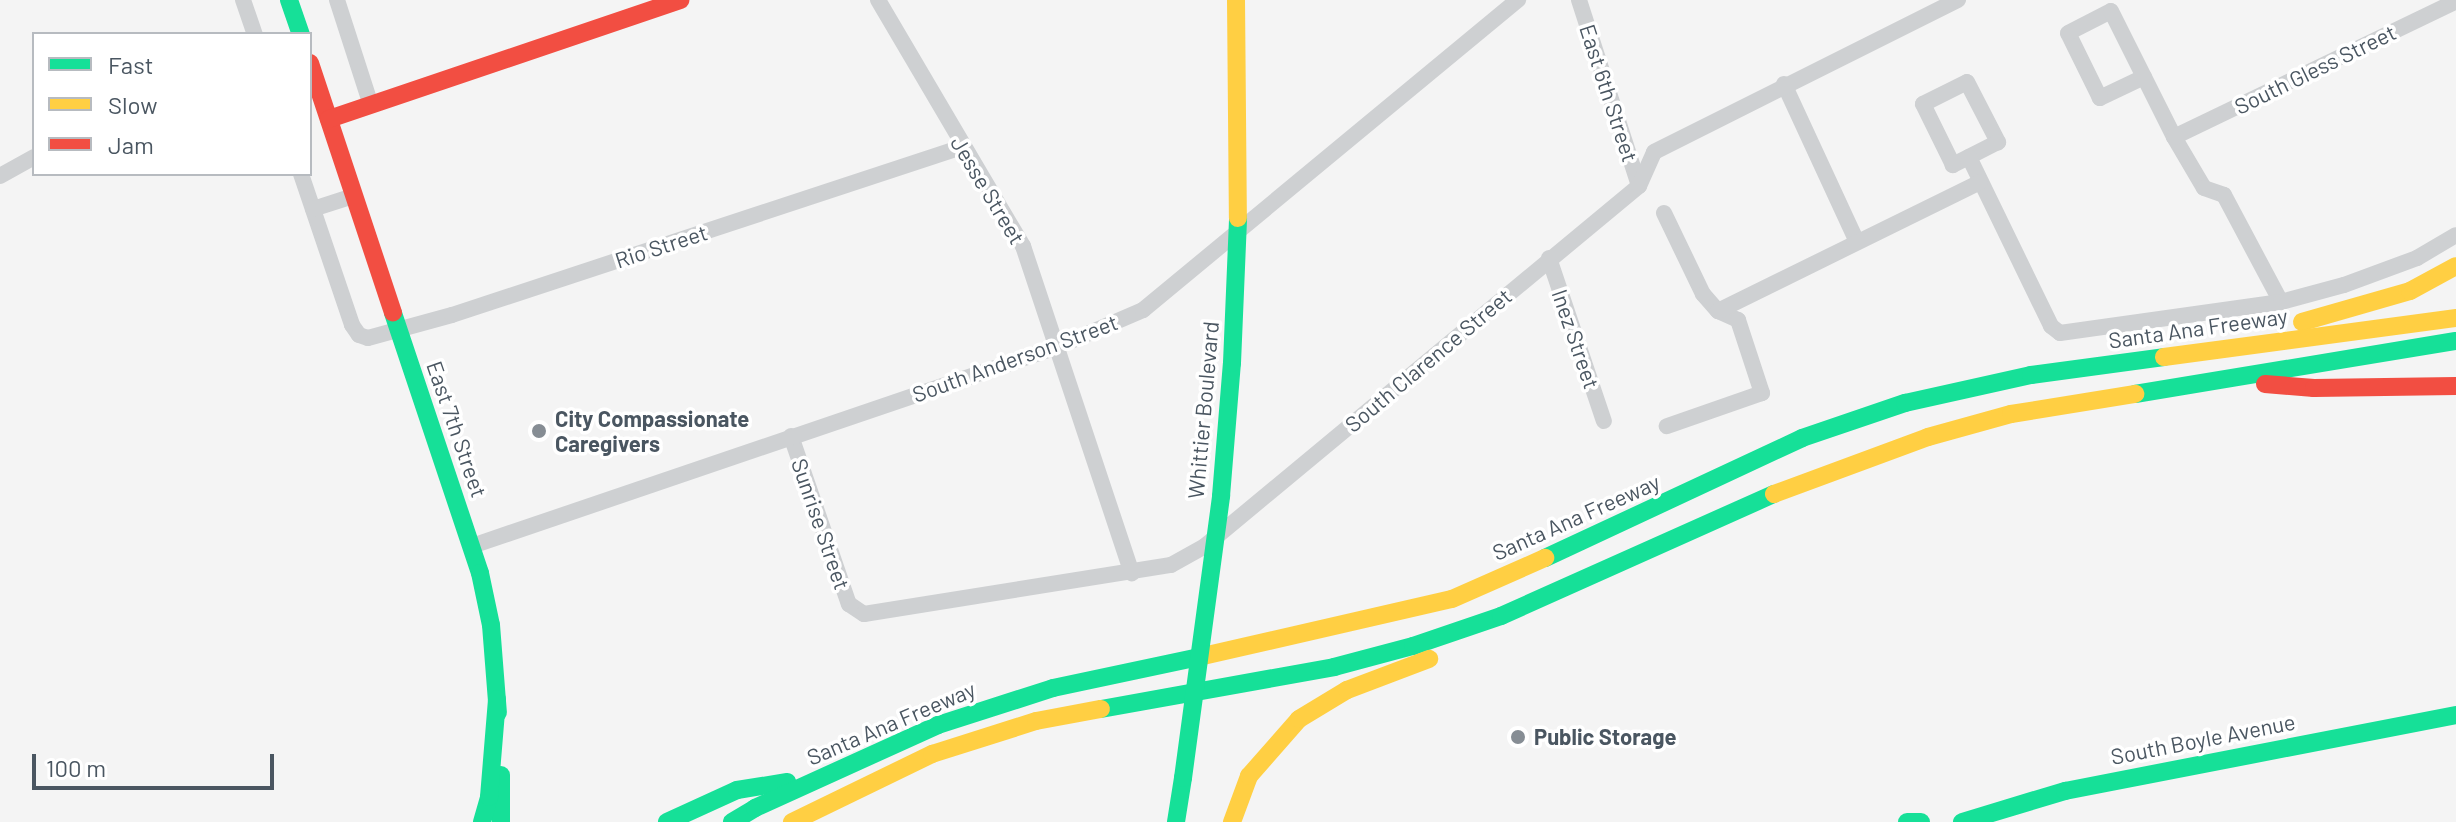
<!DOCTYPE html>
<style>
body{margin:0}
#map{position:relative;width:2456px;height:822px;overflow:hidden;background:#f4f4f4;font-family:Barlow,sans-serif}
div>[style]{position:absolute}
[style*='--x']{left:calc(var(--x)*1px);top:calc(var(--y)*1px);width:calc(var(--w)*1px);rotate:calc(var(--a)*1deg)}
.street>*{height:16px;margin:-8px;padding:0 8px;transform-origin:8px;border-radius:8px;background:#ced0d2}
.fast>*{height:18px;margin:-9px;padding:0 9px;transform-origin:9px;border-radius:9px;background:#16e098}
.slow>*{height:18px;margin:-9px;padding:0 9px;transform-origin:9px;border-radius:9px;background:#ffcf43}
.jam>*{height:18px;margin:-9px;padding:0 9px;transform-origin:9px;border-radius:9px;background:#f24e42}
.fast-bridge>*{height:18px;margin:-9px;padding:0 9px;transform-origin:9px;border-radius:9px;background:#16e098}
.slow-bridge>*{height:18px;margin:-9px;padding:0 9px;transform-origin:9px;border-radius:9px;background:#ffcf43}
.dots>*{width:22px;height:22px;translate:-50% -50%;box-sizing:border-box;border:4px solid #fff;border-radius:50%}
span{translate:-50% -50%;white-space:nowrap;text-align:center;line-height:1.15;-webkit-text-stroke:7px #fff;paint-order:stroke}
.street-label{font-size:22px;color:#4a5661}
.poi-label{font-size:22px;color:#4a5661;font-weight:700}
.left{translate:0 -50%;text-align:left}
.legend{position:absolute;left:32px;top:32px;width:280px;height:144px;box-sizing:border-box;background:#fff;border:2px solid #b7bbc0;margin:0;padding:10px 14px;list-style:none;font-size:24px;color:#4a5661}
.legend li{display:flex;align-items:center;gap:16px;height:40px}
.legend b{width:40px;border:2px solid #b7bbc0}
.scale{position:absolute;left:32px;top:754px;width:242px;height:36px;box-sizing:border-box;border:4px solid #4a5661;border-top:0;padding-left:10px;font-size:24px;line-height:28px;white-space:nowrap;color:#4a5661;-webkit-text-stroke:6px #fff;paint-order:stroke}
</style>
<div id="map">
<div class="street">
<div style="--x:243;--y:0;--w:36;--a:71"></div>
<div style="--x:337;--y:0;--w:110;--a:72.1"></div>
<div style="--x:878;--y:0;--w:286;--a:59.5"></div>
<div style="--x:1023;--y:246;--w:345;--a:71.6"></div>
<div style="--x:1579;--y:0;--w:195;--a:72.1"></div>
<div style="--x:2144;--y:77;--w:49;--a:154.5"></div>
<div style="--x:2100;--y:98;--w:72;--a:-116.2"></div>
<div style="--x:2068;--y:33;--w:48;--a:-27.1"></div>
<div style="--x:2111;--y:11;--w:141;--a:63.4"></div>
<div style="--x:2174;--y:137;--w:59;--a:59.5"></div>
<div style="--x:2204;--y:188;--w:21;--a:19"></div>
<div style="--x:2224;--y:195;--w:121;--a:62"></div>
<div style="--x:1967;--y:82;--w:68;--a:62.7"></div>
<div style="--x:1998;--y:142;--w:51;--a:152.9"></div>
<div style="--x:1953;--y:165;--w:68;--a:-116.2"></div>
<div style="--x:1923;--y:104;--w:49;--a:-26.6"></div>
<div style="--x:1784;--y:84;--w:174;--a:65.2"></div>
<div style="--x:2174;--y:137;--w:313;--a:-25.7"></div>
<div style="--x:1969;--y:157;--w:188;--a:64.1"></div>
<div style="--x:2051;--y:326;--w:11;--a:38"></div>
<div style="--x:2060;--y:333;--w:223;--a:-8"></div>
<div style="--x:2281;--y:302;--w:65;--a:-15.1"></div>
<div style="--x:2344;--y:285;--w:78;--a:-20.3"></div>
<div style="--x:2417;--y:258;--w:45;--a:-30.5"></div>
<div style="--x:301;--y:174;--w:159;--a:71.3"></div>
<div style="--x:352;--y:325;--w:12;--a:55"></div>
<div style="--x:359;--y:335;--w:9;--a:18"></div>
<div style="--x:368;--y:338;--w:87;--a:-15.3"></div>
<div style="--x:452;--y:315;--w:537;--a:-18.23"></div>
<div style="--x:0;--y:176;--w:39;--a:-29"></div>
<div style="--x:313;--y:209;--w:42;--a:-18"></div>
<div style="--x:1664;--y:213;--w:90;--a:64.3"></div>
<div style="--x:1703;--y:294;--w:23;--a:49"></div>
<div style="--x:1718;--y:311;--w:22;--a:24"></div>
<div style="--x:1738;--y:320;--w:77;--a:71.8"></div>
<div style="--x:1762;--y:393;--w:101;--a:160.8"></div>
<div style="--x:1549;--y:258;--w:172;--a:71.4"></div>
<div style="--x:1718;--y:311;--w:292;--a:-26.2"></div>
<div style="--x:791;--y:436;--w:178;--a:71"></div>
<div style="--x:849;--y:604;--w:18;--a:34"></div>
<div style="--x:864;--y:614;--w:311;--a:-9.1"></div>
<div style="--x:1171;--y:565;--w:39;--a:-29"></div>
<div style="--x:1205;--y:546;--w:564;--a:-39.68"></div>
<div style="--x:1639;--y:186;--w:37;--a:-66"></div>
<div style="--x:1654;--y:152;--w:340;--a:-26.6"></div>
<div style="--x:472;--y:546;--w:618;--a:-18.79"></div>
<div style="--x:1057;--y:347;--w:94;--a:-23.3"></div>
<div style="--x:1143;--y:310;--w:487;--a:-39.6"></div>
</div>
<div class="fast">
<div style="--x:289;--y:0;--w:36;--a:71"></div>
<div style="--x:393;--y:313;--w:274;--a:71.5"></div>
<div style="--x:480;--y:573;--w:53;--a:78.1"></div>
<div style="--x:491;--y:625;--w:88;--a:85.5"></div>
<div style="--x:2135;--y:394;--w:325;--a:-9.4"></div>
<div style="--x:1545;--y:558;--w:284;--a:-25"></div>
<div style="--x:1802;--y:438;--w:109;--a:-18.8"></div>
<div style="--x:1905;--y:403;--w:129;--a:-12.5"></div>
<div style="--x:2031;--y:375;--w:134;--a:-7.7"></div>
<div style="--x:1101;--y:709;--w:237;--a:-10.2"></div>
<div style="--x:1334;--y:667;--w:82;--a:-14.9"></div>
<div style="--x:1413;--y:646;--w:93;--a:-18.8"></div>
<div style="--x:1501;--y:616;--w:299;--a:-24.1"></div>
<div style="--x:501;--y:775;--w:47;--a:90"></div>
<div style="--x:482;--y:822;--w:26;--a:-74"></div>
<div style="--x:489;--y:797;--w:98;--a:-85.3"></div>
<div style="--x:667;--y:822;--w:77;--a:-24.6"></div>
<div style="--x:737;--y:790;--w:51;--a:-9.1"></div>
<div style="--x:732;--y:822;--w:27;--a:-31"></div>
<div style="--x:755;--y:808;--w:201;--a:-24.4"></div>
<div style="--x:938;--y:725;--w:121;--a:-17.8"></div>
<div style="--x:1053;--y:688;--w:153;--a:-12"></div>
<div style="--x:1176;--y:822;--w:45;--a:-81"></div>
<div style="--x:1907;--y:822;--w:14;--a:0"></div>
<div style="--x:1962;--y:822;--w:108;--a:-16.8"></div>
<div style="--x:2065;--y:791;--w:398;--a:-11"></div>
</div>
<div class="slow">
<div style="--x:2302;--y:322;--w:112;--a:-16"></div>
<div style="--x:2410;--y:291;--w:52;--a:-28.5"></div>
<div style="--x:2164;--y:357;--w:295;--a:-7.6"></div>
<div style="--x:1774;--y:494;--w:164;--a:-20.3"></div>
<div style="--x:1928;--y:437;--w:86;--a:-15.5"></div>
<div style="--x:2011;--y:414;--w:126;--a:-9.2"></div>
<div style="--x:1203;--y:656;--w:255;--a:-12.9"></div>
<div style="--x:1452;--y:599;--w:102;--a:-23.8"></div>
<div style="--x:792;--y:822;--w:156;--a:-25.9"></div>
<div style="--x:932;--y:754;--w:109;--a:-17.6"></div>
<div style="--x:1036;--y:721;--w:66;--a:-10.5"></div>
<div style="--x:1232;--y:822;--w:49;--a:-69.7"></div>
<div style="--x:1249;--y:776;--w:76;--a:-48.7"></div>
<div style="--x:1299;--y:719;--w:56;--a:-31.1"></div>
<div style="--x:1347;--y:690;--w:88;--a:-20.7"></div>
</div>
<div class="jam">
<div style="--x:310;--y:63;--w:263;--a:71.6"></div>
<div style="--x:329;--y:119;--w:371;--a:-18.7"></div>
<div style="--x:2265;--y:384;--w:49;--a:4.7"></div>
<div style="--x:2314;--y:388;--w:142;--a:-0.8"></div>
</div>
<div class="fast-bridge">
<div style="--x:1183;--y:778;--w:285;--a:-82.3"></div>
<div style="--x:1221;--y:496;--w:133;--a:-85.3"></div>
<div style="--x:1232;--y:363;--w:145;--a:-87.6"></div>
</div>
<div class="slow-bridge">
<div style="--x:1236;--y:0;--w:218;--a:89.5"></div>
</div>
<div class="dots">
<div style="left:539px;top:431px;background:#868d94"></div>
<div style="left:1518px;top:737px;background:#868d94"></div>
</div>
<div class="street-label">
<span style="left:2315px;top:69px;rotate:-26deg">South Gless Street</span>
<span style="left:1609px;top:93px;rotate:72deg">East 6th Street</span>
<span style="left:988px;top:190px;rotate:59deg">Jesse Street</span>
<span style="left:661px;top:246px;rotate:-18deg">Rio Street</span>
<span style="left:2198px;top:328px;rotate:-8deg">Santa Ana Freeway</span>
<span style="left:1576px;top:339px;rotate:71deg">Inez Street</span>
<span style="left:1015px;top:358px;rotate:-20deg">South Anderson Street</span>
<span style="left:1428px;top:360px;rotate:-40deg">South Clarence Street</span>
<span style="left:1203px;top:410px;rotate:-85deg">Whittier Boulevard</span>
<span style="left:457px;top:429px;rotate:71deg">East 7th Street</span>
<span style="left:1576px;top:517px;rotate:-24deg">Santa Ana Freeway</span>
<span style="left:821px;top:524px;rotate:71deg">Sunrise Street</span>
<span style="left:891px;top:723px;rotate:-23deg">Santa Ana Freeway</span>
<span style="left:2203px;top:739px;rotate:-11deg">South Boyle Avenue</span>
</div>
<div class="poi-label">
<span class="left" style="left:555px;top:431px">City Compassionate<br>Caregivers</span>
<span class="left" style="left:1534px;top:737px">Public Storage</span>
</div>
<ul class="legend">
<li><b style="height:10px;background:#16e098"></b>Fast</li>
<li><b style="height:10px;background:#ffcf43"></b>Slow</li>
<li><b style="height:10px;background:#f24e42"></b>Jam</li>
</ul>
<div class="scale">100 m</div>
</div>
